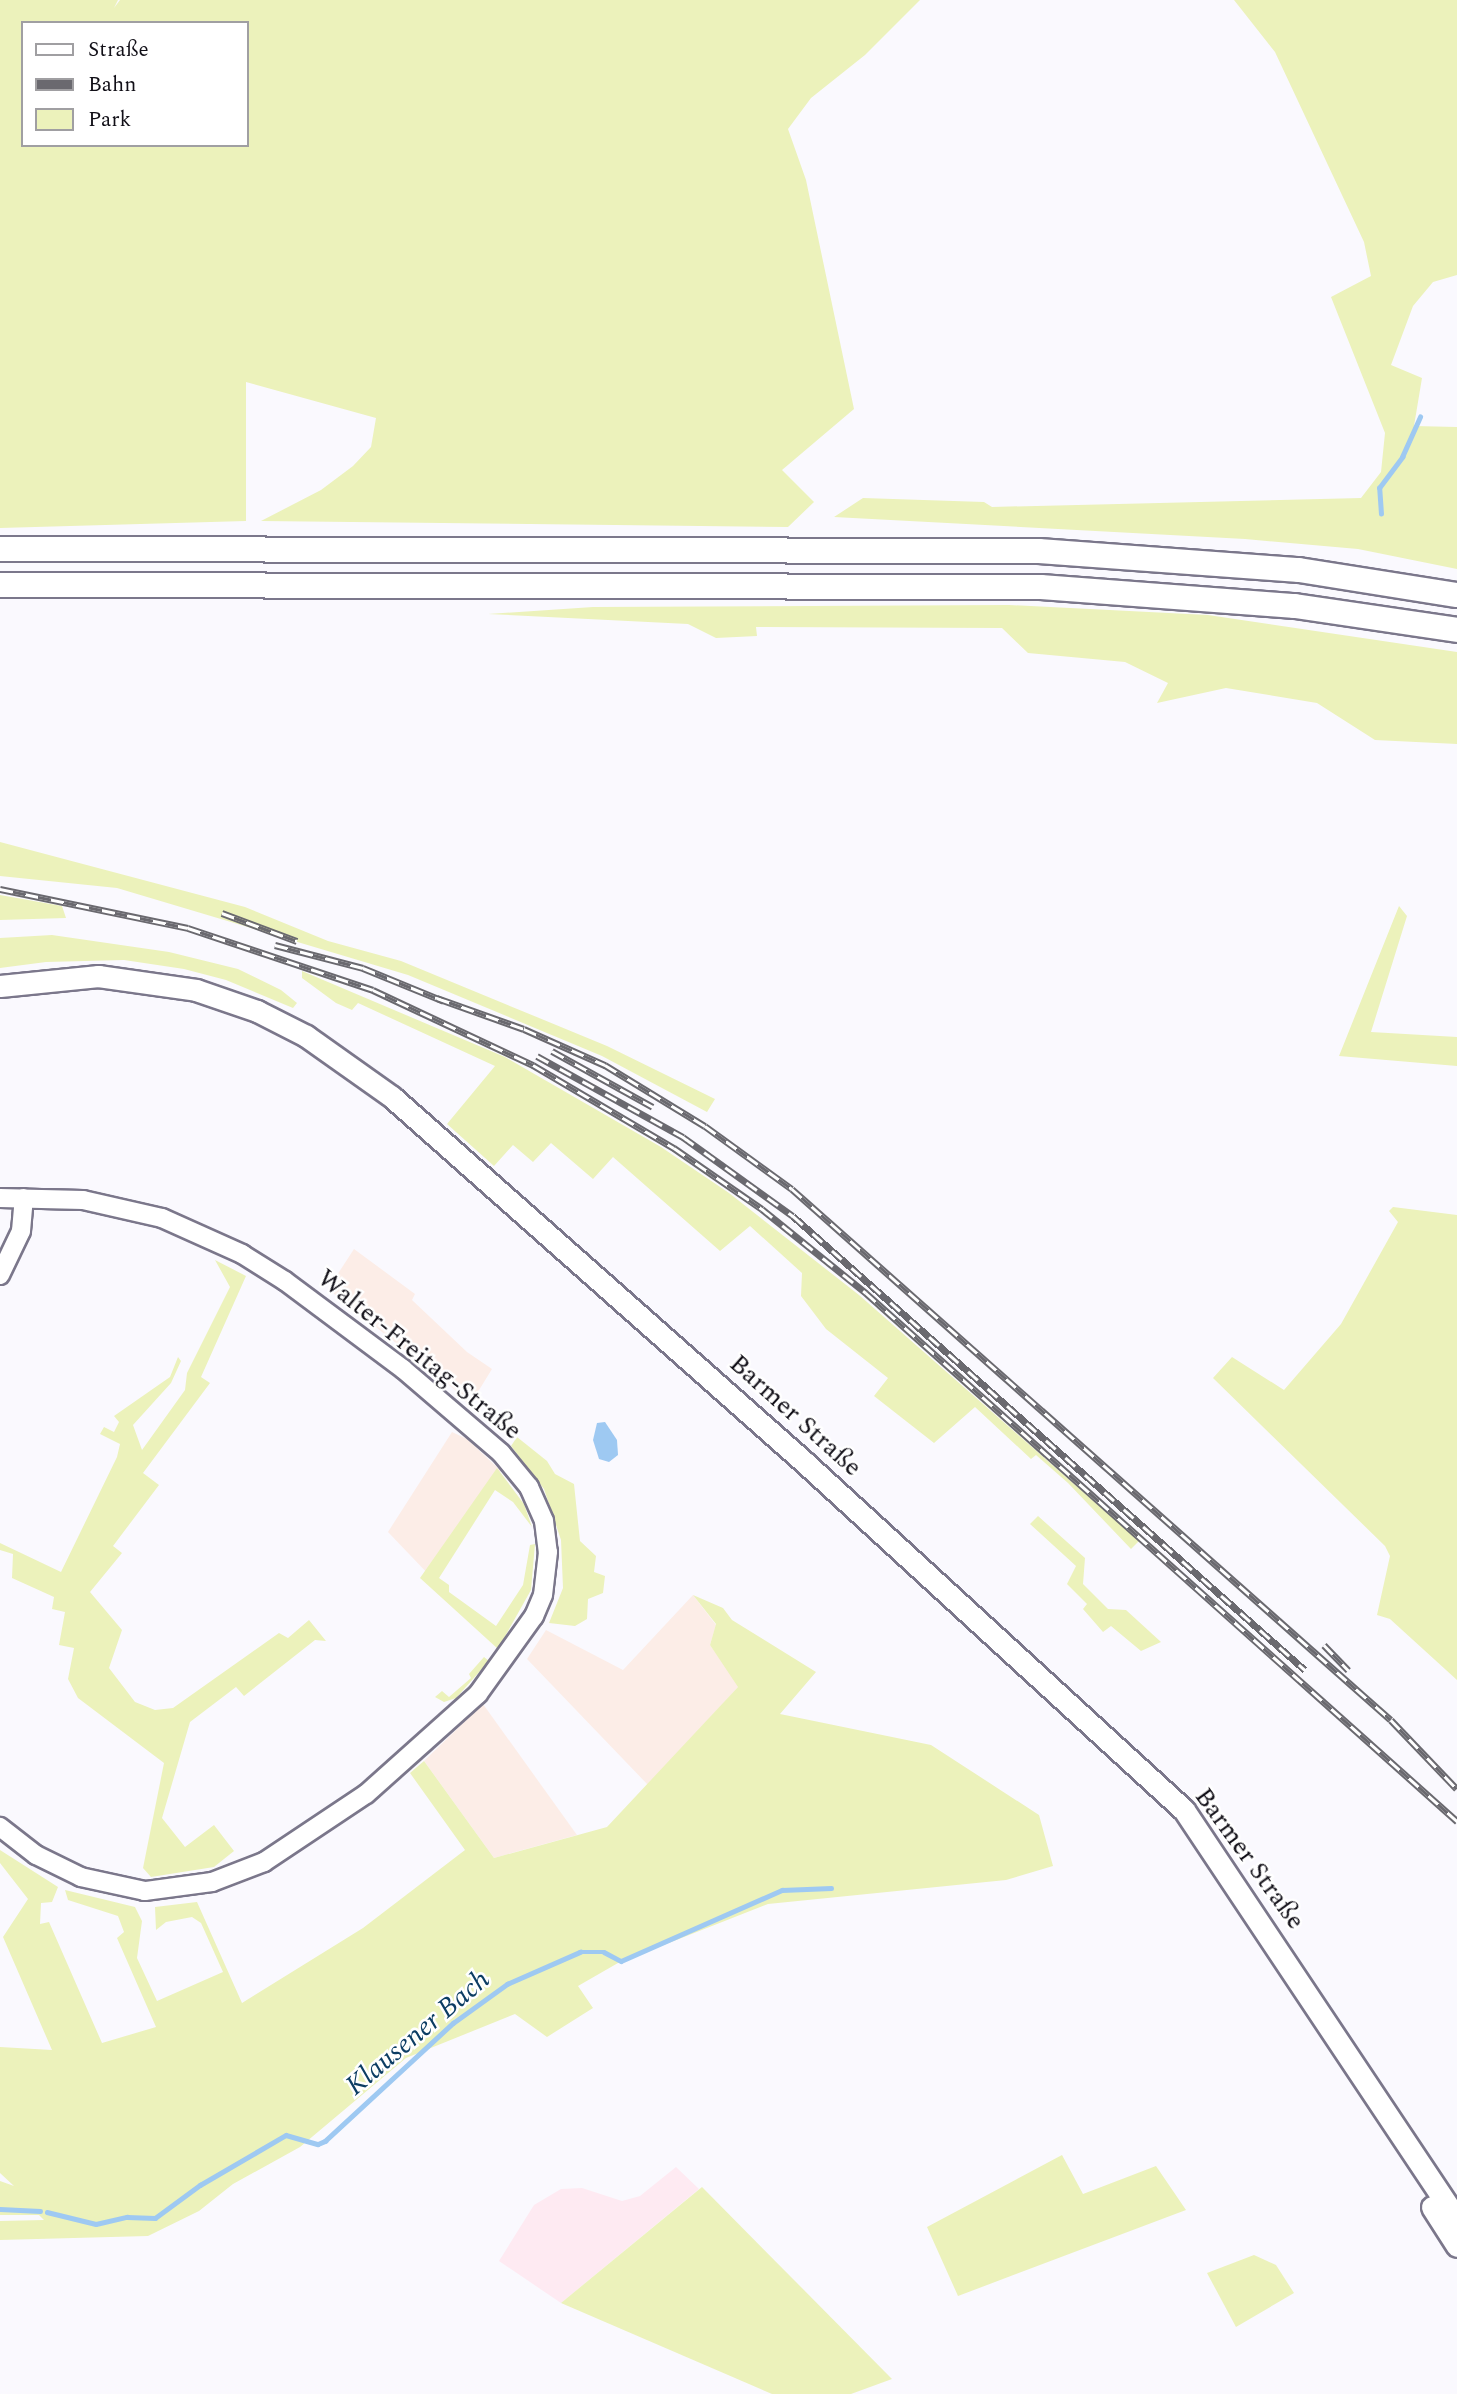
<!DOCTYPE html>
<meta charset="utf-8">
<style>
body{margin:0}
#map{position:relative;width:1457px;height:2394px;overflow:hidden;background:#faf9fe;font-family:Spectral,serif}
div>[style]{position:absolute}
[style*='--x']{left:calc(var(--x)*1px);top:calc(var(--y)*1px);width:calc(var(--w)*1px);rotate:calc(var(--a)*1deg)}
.commercial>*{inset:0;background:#fcede7}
.education>*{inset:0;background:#feeaf2}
.green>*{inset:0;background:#ecf2bb}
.water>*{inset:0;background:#9ec9f2}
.stream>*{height:4.5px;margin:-2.25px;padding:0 2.25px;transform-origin:2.25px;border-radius:2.25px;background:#9ec9f2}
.roads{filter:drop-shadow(2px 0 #7b778b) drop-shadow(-2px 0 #7b778b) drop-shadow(0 2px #7b778b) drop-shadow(0 -2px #7b778b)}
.tertiary>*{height:18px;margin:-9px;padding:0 9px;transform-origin:9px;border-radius:9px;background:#fff}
.primary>*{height:21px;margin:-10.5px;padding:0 10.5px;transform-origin:10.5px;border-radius:10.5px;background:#fff}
.motorway>*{height:24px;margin:-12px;padding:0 12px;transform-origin:12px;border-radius:12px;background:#fff}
.rail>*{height:7px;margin-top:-3.5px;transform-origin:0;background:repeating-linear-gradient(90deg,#fff 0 13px,#6a696f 0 26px);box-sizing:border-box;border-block:2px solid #6a696f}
span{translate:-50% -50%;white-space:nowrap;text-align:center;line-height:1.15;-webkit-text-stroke:5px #fff;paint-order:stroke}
.street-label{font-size:26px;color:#110f17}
.water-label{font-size:28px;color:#0c3d63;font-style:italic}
.legend{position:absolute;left:21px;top:21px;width:228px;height:126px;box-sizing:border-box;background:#fff;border:2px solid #a09fa2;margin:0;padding:9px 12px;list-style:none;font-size:21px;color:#110f17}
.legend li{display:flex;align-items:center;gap:14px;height:35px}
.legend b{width:35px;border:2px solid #a09fa2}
</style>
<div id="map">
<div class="commercial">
<div style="clip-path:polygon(354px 1249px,415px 1294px,412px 1300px,467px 1352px,492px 1369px,468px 1408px,464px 1397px,328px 1289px)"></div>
<div style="clip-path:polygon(452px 1432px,467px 1439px,501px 1471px,431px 1577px,388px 1532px)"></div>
<div style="clip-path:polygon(693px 1595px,716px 1625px,710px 1645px,739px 1686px,648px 1785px,527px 1659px,546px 1630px,623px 1670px)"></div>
<div style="clip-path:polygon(483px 1704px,577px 1835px,494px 1858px,424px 1761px)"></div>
</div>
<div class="education">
<div style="clip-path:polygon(676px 2167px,699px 2189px,561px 2303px,499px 2261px,534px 2205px,561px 2189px,582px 2188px,622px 2201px,640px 2196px)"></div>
</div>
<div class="green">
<div style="clip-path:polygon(evenodd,0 0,118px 0,114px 8px,120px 0,920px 0,865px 55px,811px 98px,788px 129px,806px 180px,854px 409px,782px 470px,814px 502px,788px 527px,261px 521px,321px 490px,353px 466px,371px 447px,376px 418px,246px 382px,246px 521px,0 528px,0 0,23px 23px,247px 23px,247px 145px,23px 145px,23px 23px)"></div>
<div style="clip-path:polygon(1234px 0,1457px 0,1457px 275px,1433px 282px,1413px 306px,1391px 365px,1422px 378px,1414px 426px,1457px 427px,1457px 569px,1358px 549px,1245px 539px,834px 517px,863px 498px,984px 502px,992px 507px,1361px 498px,1381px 472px,1385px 433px,1331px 297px,1371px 276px,1364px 242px,1275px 52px)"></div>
<div style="clip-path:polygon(1009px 605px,1208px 615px,1457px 652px,1457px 744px,1375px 740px,1317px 703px,1226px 688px,1157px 703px,1168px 683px,1125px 662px,1028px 653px,1002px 628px,756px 627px,757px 636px,716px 638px,688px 624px,488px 614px,593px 607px)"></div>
<div style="clip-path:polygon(0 842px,245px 907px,328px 941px,401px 961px,607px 1046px,715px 1099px,707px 1112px,602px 1056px,408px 975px,117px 888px,0 876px)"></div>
<div style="clip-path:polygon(0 895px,62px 906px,66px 918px,0 920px)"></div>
<div style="clip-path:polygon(1399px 906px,1407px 916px,1371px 1032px,1457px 1037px,1457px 1066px,1339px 1056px)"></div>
<div style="clip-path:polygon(52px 935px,169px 952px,238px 969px,281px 990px,297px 1003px,293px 1008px,226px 980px,184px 969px,124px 960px,46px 962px,0 968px,0 938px)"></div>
<div style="clip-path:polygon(302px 971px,505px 1057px,661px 1147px,729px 1193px,859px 1295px,1139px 1541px,1131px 1549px,1068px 1483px,1036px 1455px,1031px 1459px,975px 1407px,934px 1443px,874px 1396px,888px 1378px,826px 1329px,801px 1296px,802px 1273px,750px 1226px,720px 1251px,613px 1157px,593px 1179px,551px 1143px,533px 1162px,513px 1145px,494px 1166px,447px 1124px,495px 1066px,358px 1003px,352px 1010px,336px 1003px,302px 978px)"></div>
<div style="clip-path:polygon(1393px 1207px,1457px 1215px,1457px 1680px,1390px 1619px,1377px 1615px,1390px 1556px,1385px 1546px,1213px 1378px,1232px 1357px,1284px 1390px,1341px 1324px,1398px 1222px,1389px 1211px)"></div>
<div style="clip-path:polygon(215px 1260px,246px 1276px,201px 1377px,210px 1383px,143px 1473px,159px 1485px,113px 1546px,122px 1553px,90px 1592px,122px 1630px,109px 1668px,135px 1702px,155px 1710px,173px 1708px,279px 1633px,288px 1638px,309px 1620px,326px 1641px,315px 1640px,244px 1696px,236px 1687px,190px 1722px,162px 1818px,185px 1847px,214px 1825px,234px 1851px,214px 1867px,151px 1877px,143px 1868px,164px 1763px,78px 1698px,68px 1679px,74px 1648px,59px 1645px,65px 1612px,52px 1609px,54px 1597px,12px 1578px,13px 1554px,0 1550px,0 1543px,61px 1572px,117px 1457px,120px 1444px,100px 1434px,104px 1427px,114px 1432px,119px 1422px,114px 1416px,170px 1377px,178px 1357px,181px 1361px,171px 1383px,133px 1425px,142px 1450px,185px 1390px,187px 1373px,230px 1287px)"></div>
<div style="clip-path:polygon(517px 1437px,547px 1461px,555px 1474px,574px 1484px,580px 1541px,596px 1556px,594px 1572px,605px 1576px,603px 1593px,588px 1599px,587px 1619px,575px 1626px,549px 1623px,563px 1588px,561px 1540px,544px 1489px,511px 1446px)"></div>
<div style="clip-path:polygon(497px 1468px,524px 1504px,532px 1527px,513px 1502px,495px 1490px,439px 1578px,449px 1585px,449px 1592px,496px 1626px,523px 1585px,530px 1545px,535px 1544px,531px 1590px,498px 1649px,420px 1578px)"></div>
<div style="clip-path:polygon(1038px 1516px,1085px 1558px,1083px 1584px,1108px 1609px,1126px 1610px,1161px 1642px,1141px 1651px,1111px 1626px,1103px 1632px,1083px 1609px,1087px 1604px,1067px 1584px,1076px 1566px,1030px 1524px)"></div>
<div style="clip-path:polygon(693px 1595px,723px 1608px,732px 1620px,816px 1672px,780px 1714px,931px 1745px,1039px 1815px,1053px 1866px,1006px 1880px,768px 1904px,618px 1963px,578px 1986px,593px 2008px,547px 2037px,515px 2014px,406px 2058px,300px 2147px,233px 2184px,199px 2211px,148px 2236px,0 2240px,0 2221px,44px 2220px,39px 2215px,0 2215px,0 2181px,14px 2186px,0 2173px,0 2047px,52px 2050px,3px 1937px,28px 1899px,0 1863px,0 1850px,58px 1887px,52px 1902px,41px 1903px,40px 1924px,49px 1922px,102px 2043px,156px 2027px,117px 1938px,124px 1932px,118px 1916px,68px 1900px,65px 1890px,135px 1907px,142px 1921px,137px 1958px,157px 2001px,223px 1972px,201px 1923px,192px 1917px,166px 1922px,156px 1930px,155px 1907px,197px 1902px,242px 2003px,363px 1928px,465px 1850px,410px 1773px,424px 1761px,494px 1858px,607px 1827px,738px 1687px,710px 1645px,716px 1624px)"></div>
<div style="clip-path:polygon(484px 1657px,489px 1661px,456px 1698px,444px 1702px,435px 1697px,442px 1691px,449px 1697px,471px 1678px,469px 1674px)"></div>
<div style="clip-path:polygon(1062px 2155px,1083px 2194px,1156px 2166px,1186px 2210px,958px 2296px,927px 2227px)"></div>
<div style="clip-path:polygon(702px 2187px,892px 2379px,851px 2394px,772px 2394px,561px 2303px)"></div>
<div style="clip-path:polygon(1254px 2255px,1276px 2265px,1294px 2293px,1236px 2327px,1207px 2273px)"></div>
</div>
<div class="water">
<div style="clip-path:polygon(605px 1422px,617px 1440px,618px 1455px,609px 1462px,599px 1459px,593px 1440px,597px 1423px)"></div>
</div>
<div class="stream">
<div style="--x:1381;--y:514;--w:26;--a:-94"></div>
<div style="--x:1379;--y:488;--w:39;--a:-53"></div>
<div style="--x:1402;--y:457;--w:44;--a:-65.8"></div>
<div style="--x:0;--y:2209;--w:40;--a:2.9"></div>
<div style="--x:47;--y:2212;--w:50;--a:13.8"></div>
<div style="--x:96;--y:2224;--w:32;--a:-13"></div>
<div style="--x:127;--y:2217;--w:28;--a:2"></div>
<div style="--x:155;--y:2218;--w:56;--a:-36.3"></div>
<div style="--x:200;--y:2185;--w:99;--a:-30.2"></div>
<div style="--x:286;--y:2135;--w:33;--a:16"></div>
<div style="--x:318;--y:2144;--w:8;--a:-23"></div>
<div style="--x:325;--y:2141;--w:174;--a:-42.7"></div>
<div style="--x:453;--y:2023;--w:67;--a:-35.8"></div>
<div style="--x:507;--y:1984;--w:80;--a:-23.7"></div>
<div style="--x:580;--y:1952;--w:24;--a:0"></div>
<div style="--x:604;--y:1952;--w:19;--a:28"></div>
<div style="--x:621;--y:1961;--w:176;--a:-23.8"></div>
<div style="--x:782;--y:1890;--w:49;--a:-2.3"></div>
</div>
<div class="roads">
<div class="tertiary">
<div style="--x:0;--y:1198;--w:83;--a:1.4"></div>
<div style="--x:83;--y:1200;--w:81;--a:12.8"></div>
<div style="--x:162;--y:1218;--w:88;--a:24.2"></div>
<div style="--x:242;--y:1254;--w:51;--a:32.1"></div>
<div style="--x:285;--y:1281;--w:147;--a:36.7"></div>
<div style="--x:403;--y:1369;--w:129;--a:40.6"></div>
<div style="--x:501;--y:1453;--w:44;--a:50.5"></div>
<div style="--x:529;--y:1487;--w:37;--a:66"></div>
<div style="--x:544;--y:1521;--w:31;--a:83"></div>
<div style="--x:548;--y:1552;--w:43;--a:96.6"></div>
<div style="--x:543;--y:1595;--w:23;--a:113"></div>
<div style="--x:534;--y:1616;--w:96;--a:125.7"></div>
<div style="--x:478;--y:1694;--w:150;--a:138.2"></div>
<div style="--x:366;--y:1794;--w:123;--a:146.3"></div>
<div style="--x:264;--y:1862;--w:56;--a:159"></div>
<div style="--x:212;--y:1882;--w:68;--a:172.3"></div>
<div style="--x:145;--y:1891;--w:66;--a:-167.7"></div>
<div style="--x:81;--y:1877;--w:50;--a:-153.9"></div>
<div style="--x:36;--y:1855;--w:46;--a:-142.1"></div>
<div style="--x:0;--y:1275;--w:49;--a:-64.5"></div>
<div style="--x:21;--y:1231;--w:33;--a:-85"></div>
</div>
<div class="primary">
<div style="--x:0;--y:986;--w:99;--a:-5.8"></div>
<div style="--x:98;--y:976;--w:99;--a:8.1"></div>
<div style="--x:196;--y:990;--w:65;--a:19"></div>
<div style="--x:257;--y:1011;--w:55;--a:27"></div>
<div style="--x:306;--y:1036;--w:105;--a:35.3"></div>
<div style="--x:392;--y:1097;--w:548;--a:41.52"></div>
<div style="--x:802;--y:1460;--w:518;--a:42.5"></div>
<div style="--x:1184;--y:1810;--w:493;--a:56.3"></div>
<div style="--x:1432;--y:2207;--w:46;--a:57.3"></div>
</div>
<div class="motorway">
<div style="--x:0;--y:549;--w:1039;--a:0.11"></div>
<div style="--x:1039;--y:551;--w:261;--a:4.2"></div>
<div style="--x:1299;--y:570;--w:160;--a:9"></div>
<div style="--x:0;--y:585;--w:1041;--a:0.11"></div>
<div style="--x:1041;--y:587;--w:255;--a:4.3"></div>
<div style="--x:1295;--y:606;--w:164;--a:8.4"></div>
</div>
</div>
<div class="rail">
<div style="--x:0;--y:889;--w:192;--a:11.7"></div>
<div style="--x:188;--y:928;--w:195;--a:18.5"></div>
<div style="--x:373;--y:990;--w:177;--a:25.1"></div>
<div style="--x:533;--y:1065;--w:164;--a:30.5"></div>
<div style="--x:674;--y:1148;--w:107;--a:34.7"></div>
<div style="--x:762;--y:1209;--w:134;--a:38.9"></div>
<div style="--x:866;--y:1293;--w:793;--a:41.78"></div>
<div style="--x:222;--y:913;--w:80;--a:20.5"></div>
<div style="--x:275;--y:945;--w:91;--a:14.6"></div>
<div style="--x:363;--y:968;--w:87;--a:22.2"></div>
<div style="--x:437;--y:998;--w:92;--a:19.6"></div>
<div style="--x:524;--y:1029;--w:89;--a:24"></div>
<div style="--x:605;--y:1065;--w:117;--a:31.4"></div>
<div style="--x:705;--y:1126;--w:107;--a:35.9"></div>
<div style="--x:792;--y:1189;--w:800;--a:41.56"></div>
<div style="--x:1391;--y:1720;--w:95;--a:46.3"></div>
<div style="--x:552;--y:1051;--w:115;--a:29"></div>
<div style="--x:537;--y:1056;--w:167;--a:29"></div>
<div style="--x:683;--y:1137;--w:135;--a:35.7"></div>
<div style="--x:793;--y:1216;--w:684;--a:41.56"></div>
<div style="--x:1324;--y:1645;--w:35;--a:46"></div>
</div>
<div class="street-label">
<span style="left:419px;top:1355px;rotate:39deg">Walter-Freitag-Straße</span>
<span style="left:795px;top:1416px;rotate:42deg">Barmer Straße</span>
<span style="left:1249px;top:1859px;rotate:54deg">Barmer Straße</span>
</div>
<div class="water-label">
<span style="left:418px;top:2033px;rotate:-40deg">Klausener Bach</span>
</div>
<ul class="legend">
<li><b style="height:9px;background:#fff"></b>Straße</li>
<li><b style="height:9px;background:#6a696f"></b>Bahn</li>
<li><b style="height:19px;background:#ecf2bb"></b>Park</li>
</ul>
</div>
